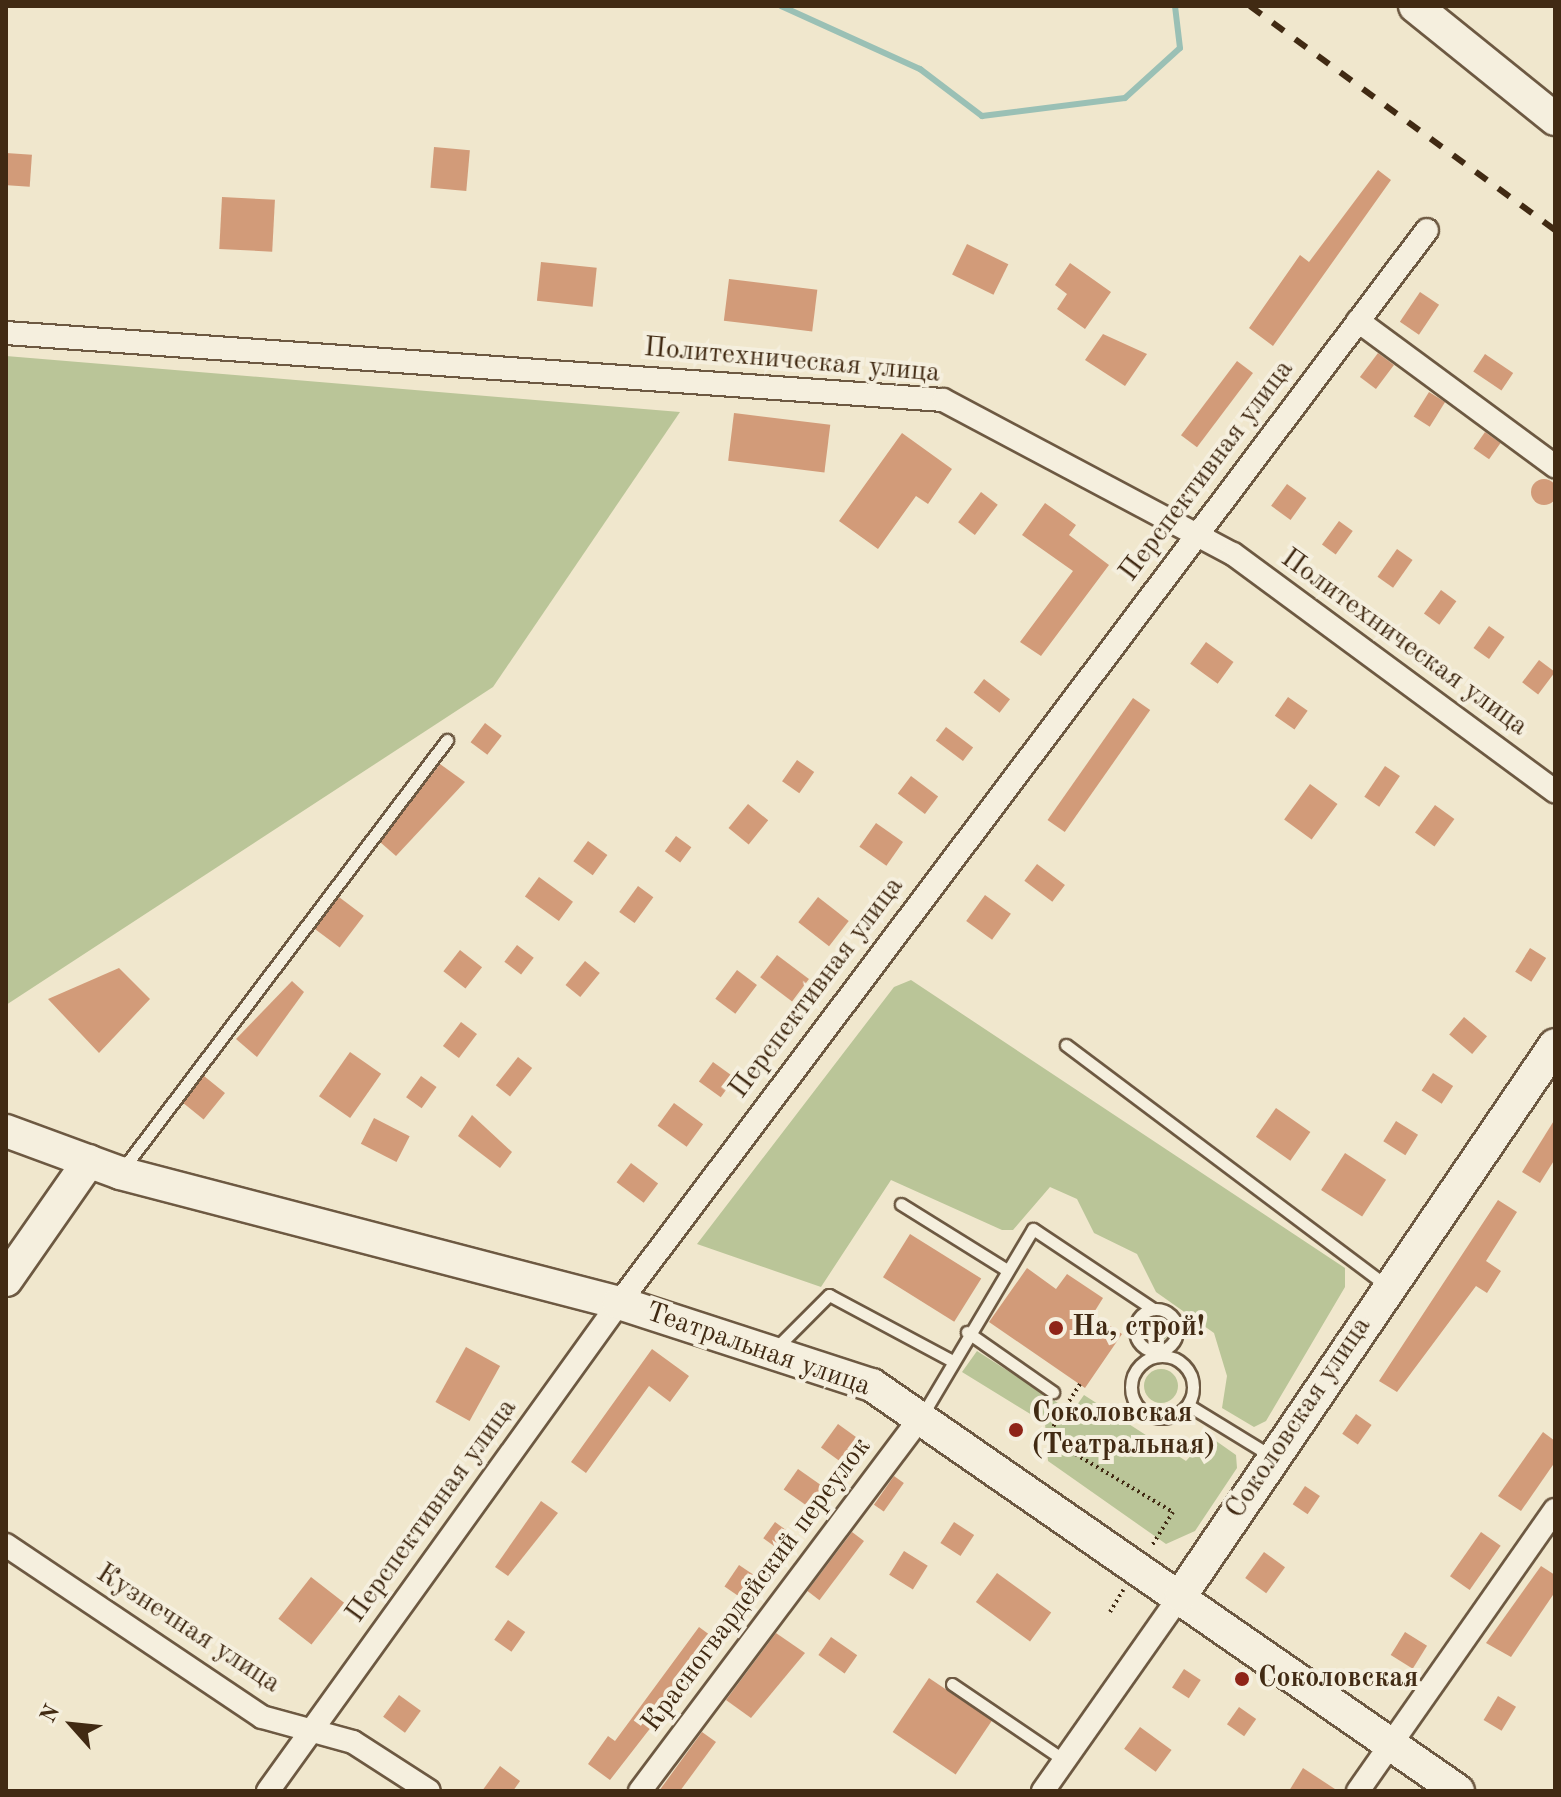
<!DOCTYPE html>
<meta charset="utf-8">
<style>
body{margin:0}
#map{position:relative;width:1561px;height:1797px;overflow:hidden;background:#f0e7cd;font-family:"Old Standard TT",serif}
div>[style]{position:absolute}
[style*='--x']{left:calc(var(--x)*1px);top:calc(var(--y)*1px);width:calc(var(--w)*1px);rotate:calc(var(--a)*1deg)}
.green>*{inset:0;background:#bac598}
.round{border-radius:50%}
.stream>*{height:6px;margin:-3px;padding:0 3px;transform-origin:3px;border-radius:3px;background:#9ac0b5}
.building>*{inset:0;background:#d29b79;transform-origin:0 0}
.path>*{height:4px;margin-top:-2px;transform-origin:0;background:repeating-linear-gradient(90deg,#412a13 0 2px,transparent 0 6px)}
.roads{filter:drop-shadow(2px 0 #6d5942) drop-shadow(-2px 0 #6d5942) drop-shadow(0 2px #6d5942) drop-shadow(0 -2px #6d5942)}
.lane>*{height:11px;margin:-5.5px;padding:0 5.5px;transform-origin:5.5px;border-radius:5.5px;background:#f5efde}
.lane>.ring{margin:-5.5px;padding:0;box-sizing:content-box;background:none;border:11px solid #f5efde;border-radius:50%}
.street>*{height:22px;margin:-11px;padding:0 11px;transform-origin:11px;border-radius:11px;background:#f5efde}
.secondary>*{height:32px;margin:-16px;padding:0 16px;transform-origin:16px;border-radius:16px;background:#f5efde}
.rail>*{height:6px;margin-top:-3px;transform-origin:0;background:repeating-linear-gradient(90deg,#412a13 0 14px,transparent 0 28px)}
.dots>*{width:22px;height:22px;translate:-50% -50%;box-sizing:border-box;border:4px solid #f5efde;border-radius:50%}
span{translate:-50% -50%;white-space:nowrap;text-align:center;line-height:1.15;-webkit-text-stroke:8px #f5efde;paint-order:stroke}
.street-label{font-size:28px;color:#412a13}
.poi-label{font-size:28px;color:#412a13;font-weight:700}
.left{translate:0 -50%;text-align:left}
.frame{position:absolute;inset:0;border:8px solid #412a13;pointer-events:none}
.north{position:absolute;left:32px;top:1685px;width:80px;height:80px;-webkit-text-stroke:6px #f5efde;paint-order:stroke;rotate:297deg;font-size:22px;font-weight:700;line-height:32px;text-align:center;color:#412a13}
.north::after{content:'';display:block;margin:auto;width:28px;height:36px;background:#412a13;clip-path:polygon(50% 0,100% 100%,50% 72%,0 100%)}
</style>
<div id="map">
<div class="green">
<div style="clip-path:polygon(6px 356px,680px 412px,493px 687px,6px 1005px)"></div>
<div style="clip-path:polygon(911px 980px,1345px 1268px,1345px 1287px,1266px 1421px,1254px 1427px,1222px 1408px,1227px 1376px,1214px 1333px,1156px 1292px,1137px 1254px,1094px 1233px,1077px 1199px,1050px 1187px,1013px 1230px,1002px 1230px,891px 1180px,821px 1287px,697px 1244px,894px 987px)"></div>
<div class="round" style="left:1145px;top:1318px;width:24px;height:24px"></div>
<div style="clip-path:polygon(977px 1351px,1072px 1412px,1084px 1395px,1186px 1461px,1209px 1436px,1236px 1455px,1237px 1468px,1195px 1531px,1166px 1544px,1048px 1461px,1045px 1423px,962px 1372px)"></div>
<div class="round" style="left:1144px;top:1369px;width:34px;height:34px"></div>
</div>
<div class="stream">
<div style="--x:781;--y:6;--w:153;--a:24.4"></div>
<div style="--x:920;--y:69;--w:78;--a:37.2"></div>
<div style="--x:982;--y:116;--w:144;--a:-7.2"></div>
<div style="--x:1125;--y:98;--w:74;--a:-42.3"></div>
<div style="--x:1180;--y:48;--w:42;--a:-96.8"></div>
</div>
<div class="building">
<div style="left:434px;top:147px;width:36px;height:41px;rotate:5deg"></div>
<div style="left:6px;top:153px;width:26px;height:32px;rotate:4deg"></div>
<div style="clip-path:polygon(1378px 170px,1391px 180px,1273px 346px,1249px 328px,1300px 255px,1309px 262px)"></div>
<div style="left:222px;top:197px;width:53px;height:52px;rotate:3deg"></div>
<div style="left:967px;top:244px;width:46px;height:34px;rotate:26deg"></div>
<div style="left:541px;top:262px;width:56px;height:39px;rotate:6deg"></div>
<div style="clip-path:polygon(1070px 263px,1111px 292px,1085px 329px,1057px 309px,1067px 294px,1055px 285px)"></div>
<div style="left:729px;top:279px;width:89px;height:42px;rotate:7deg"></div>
<div style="left:1420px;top:292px;width:23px;height:36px;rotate:34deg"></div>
<div style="clip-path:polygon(1103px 334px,1147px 354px,1125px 386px,1085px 360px)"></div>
<div style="left:1378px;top:353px;width:20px;height:30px;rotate:37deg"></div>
<div style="left:1485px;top:354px;width:34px;height:21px;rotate:34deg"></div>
<div style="left:1237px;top:361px;width:20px;height:93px;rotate:37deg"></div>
<div style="left:1429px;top:392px;width:19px;height:29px;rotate:32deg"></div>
<div style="left:734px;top:413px;width:97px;height:48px;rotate:7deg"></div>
<div style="left:1485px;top:432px;width:19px;height:20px;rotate:35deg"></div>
<div style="clip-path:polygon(902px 433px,952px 469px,928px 504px,916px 496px,878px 549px,839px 521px)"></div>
<div class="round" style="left:1531px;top:479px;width:26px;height:26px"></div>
<div style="left:1287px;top:484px;width:24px;height:27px;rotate:36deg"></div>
<div style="left:981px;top:492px;width:21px;height:38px;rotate:37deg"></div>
<div style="clip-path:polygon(1045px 503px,1076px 525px,1069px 535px,1109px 565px,1041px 656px,1020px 642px,1073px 571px,1022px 535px)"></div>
<div style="left:1339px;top:521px;width:17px;height:29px;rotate:36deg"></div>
<div style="left:1397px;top:549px;width:19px;height:34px;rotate:35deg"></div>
<div style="left:1441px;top:590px;width:19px;height:29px;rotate:36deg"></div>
<div style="left:1489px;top:626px;width:19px;height:27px;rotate:35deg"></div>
<div style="left:1206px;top:642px;width:34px;height:27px;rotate:36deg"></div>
<div style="left:1539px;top:660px;width:20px;height:28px;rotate:37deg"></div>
<div style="left:984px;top:679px;width:33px;height:17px;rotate:38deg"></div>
<div style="left:1288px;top:697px;width:24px;height:23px;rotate:35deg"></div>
<div style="left:1133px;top:698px;width:21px;height:149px;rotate:35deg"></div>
<div style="left:485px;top:723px;width:21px;height:24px;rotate:37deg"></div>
<div style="left:946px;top:727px;width:34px;height:17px;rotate:37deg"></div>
<div style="left:797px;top:760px;width:21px;height:26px;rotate:35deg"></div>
<div style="clip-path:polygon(440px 764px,465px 782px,396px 856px,380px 842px)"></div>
<div style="left:1385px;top:766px;width:18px;height:37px;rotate:34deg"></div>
<div style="left:911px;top:776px;width:34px;height:22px;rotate:37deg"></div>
<div style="left:1310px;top:784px;width:34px;height:44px;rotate:36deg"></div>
<div style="left:748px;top:804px;width:26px;height:31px;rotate:39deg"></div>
<div style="left:1435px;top:805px;width:24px;height:34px;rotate:36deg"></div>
<div style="left:876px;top:823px;width:33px;height:29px;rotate:35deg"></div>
<div style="left:676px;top:836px;width:19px;height:19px;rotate:36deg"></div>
<div style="left:588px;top:841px;width:24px;height:25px;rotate:36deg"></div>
<div style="left:1037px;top:864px;width:35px;height:21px;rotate:37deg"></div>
<div style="left:539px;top:877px;width:42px;height:24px;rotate:36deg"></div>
<div style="left:638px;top:886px;width:19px;height:32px;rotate:36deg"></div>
<div style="left:985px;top:895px;width:32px;height:32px;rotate:36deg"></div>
<div style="left:339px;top:897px;width:31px;height:40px;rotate:37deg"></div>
<div style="left:818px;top:897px;width:39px;height:32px;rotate:38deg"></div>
<div style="left:517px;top:945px;width:21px;height:21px;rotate:37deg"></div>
<div style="left:1530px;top:948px;width:19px;height:28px;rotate:32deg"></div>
<div style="left:460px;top:950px;width:28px;height:27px;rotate:38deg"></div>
<div style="left:777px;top:955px;width:40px;height:28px;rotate:37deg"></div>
<div style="left:585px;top:961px;width:19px;height:31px;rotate:39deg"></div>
<div style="clip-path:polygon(119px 968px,150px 999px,99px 1053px,48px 999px)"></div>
<div style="left:737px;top:970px;width:25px;height:36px;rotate:37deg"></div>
<div style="clip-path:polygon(292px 981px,304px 992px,257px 1057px,236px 1039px)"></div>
<div style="left:1464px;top:1017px;width:30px;height:23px;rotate:40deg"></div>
<div style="left:461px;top:1022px;width:20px;height:30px;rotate:37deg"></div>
<div style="left:350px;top:1052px;width:38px;height:54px;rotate:35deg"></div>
<div style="left:518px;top:1057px;width:18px;height:36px;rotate:38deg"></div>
<div style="left:713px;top:1062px;width:27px;height:24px;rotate:36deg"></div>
<div style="left:1433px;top:1073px;width:24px;height:21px;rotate:33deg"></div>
<div style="left:204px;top:1076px;width:27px;height:34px;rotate:39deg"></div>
<div style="left:421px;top:1076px;width:19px;height:26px;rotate:35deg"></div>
<div style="left:674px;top:1103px;width:36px;height:28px;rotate:36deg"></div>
<div style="left:1276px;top:1108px;width:42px;height:35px;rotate:35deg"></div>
<div style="clip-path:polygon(472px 1115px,512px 1152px,500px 1168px,458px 1136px)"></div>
<div style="left:374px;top:1118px;width:40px;height:29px;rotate:27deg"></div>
<div style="clip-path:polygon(1555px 1119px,1555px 1159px,1540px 1183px,1522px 1172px)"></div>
<div style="left:1396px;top:1121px;width:26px;height:24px;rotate:32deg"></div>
<div style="left:1345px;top:1153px;width:49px;height:44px;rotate:33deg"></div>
<div style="left:631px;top:1163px;width:34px;height:24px;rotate:37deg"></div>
<div style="clip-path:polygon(1498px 1200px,1517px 1212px,1486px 1261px,1501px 1271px,1487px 1293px,1476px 1286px,1397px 1392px,1379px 1381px)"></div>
<div style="left:910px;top:1234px;width:84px;height:51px;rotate:32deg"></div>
<div style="clip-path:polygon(1027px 1268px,1056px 1289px,1067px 1274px,1103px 1298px,1093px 1314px,1122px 1334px,1085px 1388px,989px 1322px)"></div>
<div style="left:466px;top:1347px;width:39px;height:63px;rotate:29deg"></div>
<div style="clip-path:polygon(652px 1349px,689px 1376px,670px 1402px,649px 1386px,586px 1473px,571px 1462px)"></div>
<div style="left:1356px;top:1414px;width:19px;height:24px;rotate:35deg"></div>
<div style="left:838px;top:1424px;width:29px;height:29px;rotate:36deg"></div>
<div style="clip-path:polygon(1543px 1432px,1555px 1441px,1555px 1462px,1521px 1511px,1498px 1496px)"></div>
<div style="left:798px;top:1469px;width:37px;height:25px;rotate:35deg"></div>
<div style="left:894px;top:1476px;width:12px;height:35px;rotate:35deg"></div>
<div style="left:1305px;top:1486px;width:18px;height:22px;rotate:34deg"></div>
<div style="clip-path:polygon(541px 1501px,558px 1513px,508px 1576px,495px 1567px)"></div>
<div style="left:775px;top:1522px;width:22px;height:20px;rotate:36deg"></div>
<div style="left:954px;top:1522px;width:24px;height:25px;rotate:33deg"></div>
<div style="left:852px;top:1532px;width:15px;height:74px;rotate:37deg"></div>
<div style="left:1481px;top:1532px;width:24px;height:54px;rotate:35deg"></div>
<div style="left:904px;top:1551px;width:28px;height:28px;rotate:32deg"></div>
<div style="left:1264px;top:1552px;width:26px;height:32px;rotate:36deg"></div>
<div style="left:739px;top:1565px;width:27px;height:26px;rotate:34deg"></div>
<div style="clip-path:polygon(1541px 1566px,1555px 1575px,1555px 1592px,1511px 1657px,1486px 1643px)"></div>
<div style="left:997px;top:1573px;width:67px;height:36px;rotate:36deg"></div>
<div style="left:311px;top:1577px;width:42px;height:53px;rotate:38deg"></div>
<div style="left:508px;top:1620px;width:21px;height:24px;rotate:35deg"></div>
<div style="clip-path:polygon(699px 1627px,718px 1641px,610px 1780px,588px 1764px,608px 1736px,615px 1741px)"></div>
<div style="left:1405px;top:1632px;width:26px;height:27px;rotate:32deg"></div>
<div style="clip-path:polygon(776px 1633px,805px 1653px,751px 1718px,726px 1700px)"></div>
<div style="left:831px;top:1637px;width:32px;height:22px;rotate:35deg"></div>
<div style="left:1184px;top:1669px;width:20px;height:22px;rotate:33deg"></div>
<div style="left:929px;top:1678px;width:76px;height:65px;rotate:34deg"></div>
<div style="left:399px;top:1695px;width:27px;height:27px;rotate:36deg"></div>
<div style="left:1498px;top:1696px;width:21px;height:28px;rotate:31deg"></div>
<div style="left:1239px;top:1707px;width:21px;height:21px;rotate:35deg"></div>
<div style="left:1140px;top:1727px;width:39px;height:27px;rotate:36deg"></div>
<div style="clip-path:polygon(702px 1732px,716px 1742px,680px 1791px,659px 1791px)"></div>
<div style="clip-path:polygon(500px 1766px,520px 1781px,513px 1791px,482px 1791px)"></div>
<div style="clip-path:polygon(1303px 1768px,1338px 1791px,1289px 1791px)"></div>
</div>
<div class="path">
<div style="--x:1080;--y:1384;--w:54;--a:122.2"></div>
<div style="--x:1051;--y:1430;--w:13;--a:72"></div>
<div style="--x:1055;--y:1442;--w:137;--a:30.7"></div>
<div style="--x:1173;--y:1512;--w:41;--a:122.2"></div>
<div style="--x:1110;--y:1612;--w:26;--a:-59"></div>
</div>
<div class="roads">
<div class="lane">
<div style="--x:1066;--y:1045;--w:401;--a:36.9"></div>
<div style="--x:122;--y:1170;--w:539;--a:-52.92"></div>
<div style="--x:901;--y:1204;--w:125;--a:31.9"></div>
<div class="ring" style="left:1135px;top:1309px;width:31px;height:31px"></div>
<div style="--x:967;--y:1332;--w:105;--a:34.9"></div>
<div style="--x:776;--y:1348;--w:75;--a:-45"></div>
<div style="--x:829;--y:1295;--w:136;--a:28.1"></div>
<div class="ring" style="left:1131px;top:1356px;width:51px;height:51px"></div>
<div style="--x:1188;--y:1405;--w:100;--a:31.5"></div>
<div style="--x:923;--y:1414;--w:215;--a:-59.3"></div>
<div style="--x:1033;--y:1229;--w:144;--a:33.7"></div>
<div style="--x:952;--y:1684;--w:135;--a:34.2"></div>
</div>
<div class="street">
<div style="--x:1358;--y:321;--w:245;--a:36.4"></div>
<div style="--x:6;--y:333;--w:939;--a:4.09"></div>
<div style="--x:943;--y:400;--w:328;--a:28"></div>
<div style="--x:1233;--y:554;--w:400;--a:36.4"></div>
<div style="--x:6;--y:1545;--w:308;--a:33.9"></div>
<div style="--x:262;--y:1717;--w:94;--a:15.4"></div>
<div style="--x:353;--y:1742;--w:90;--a:32.8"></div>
<div style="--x:268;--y:1791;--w:601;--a:-54.27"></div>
<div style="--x:619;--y:1303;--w:1343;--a:-53.02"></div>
<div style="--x:640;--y:1791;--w:471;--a:-53.1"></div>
<div style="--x:1043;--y:1791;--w:240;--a:-54.9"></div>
<div style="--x:1358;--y:1791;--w:343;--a:-55"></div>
</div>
<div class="secondary">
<div style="--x:1415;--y:6;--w:180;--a:38.9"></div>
<div style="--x:6;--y:1131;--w:121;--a:20.2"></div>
<div style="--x:120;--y:1173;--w:516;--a:14.6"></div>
<div style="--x:619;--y:1303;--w:266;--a:18"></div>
<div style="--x:872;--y:1385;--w:713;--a:34.72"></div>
<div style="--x:6;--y:1280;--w:145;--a:-55.1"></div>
<div style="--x:1181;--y:1595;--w:665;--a:-55.78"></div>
</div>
</div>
<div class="rail">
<div style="--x:1250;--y:6;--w:378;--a:36.3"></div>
</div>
<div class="dots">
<div style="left:1056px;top:1328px;background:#8f2418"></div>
<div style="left:1016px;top:1430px;background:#8f2418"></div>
<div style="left:1242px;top:1679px;background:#8f2418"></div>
</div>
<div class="street-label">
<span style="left:792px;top:361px;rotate:5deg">Политехническая улица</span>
<span style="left:1207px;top:471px;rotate:-53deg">Перспективная улица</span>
<span style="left:1404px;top:643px;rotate:36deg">Политехническая улица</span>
<span style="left:817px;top:988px;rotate:-53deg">Перспективная улица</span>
<span style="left:758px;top:1350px;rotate:19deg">Театральная улица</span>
<span style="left:1299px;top:1418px;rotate:-56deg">Соколовская улица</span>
<span style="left:432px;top:1511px;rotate:-54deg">Перспективная улица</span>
<span style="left:757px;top:1585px;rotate:-53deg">Красногвардейский переулок</span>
<span style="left:188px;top:1629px;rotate:33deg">Кузнечная улица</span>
</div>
<div class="poi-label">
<span class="left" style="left:1072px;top:1328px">На, строй!</span>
<span class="left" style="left:1032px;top:1430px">Соколовская<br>(Театральная)</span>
<span class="left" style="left:1258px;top:1679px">Соколовская</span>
</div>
<div class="frame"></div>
<div class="north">N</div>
</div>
